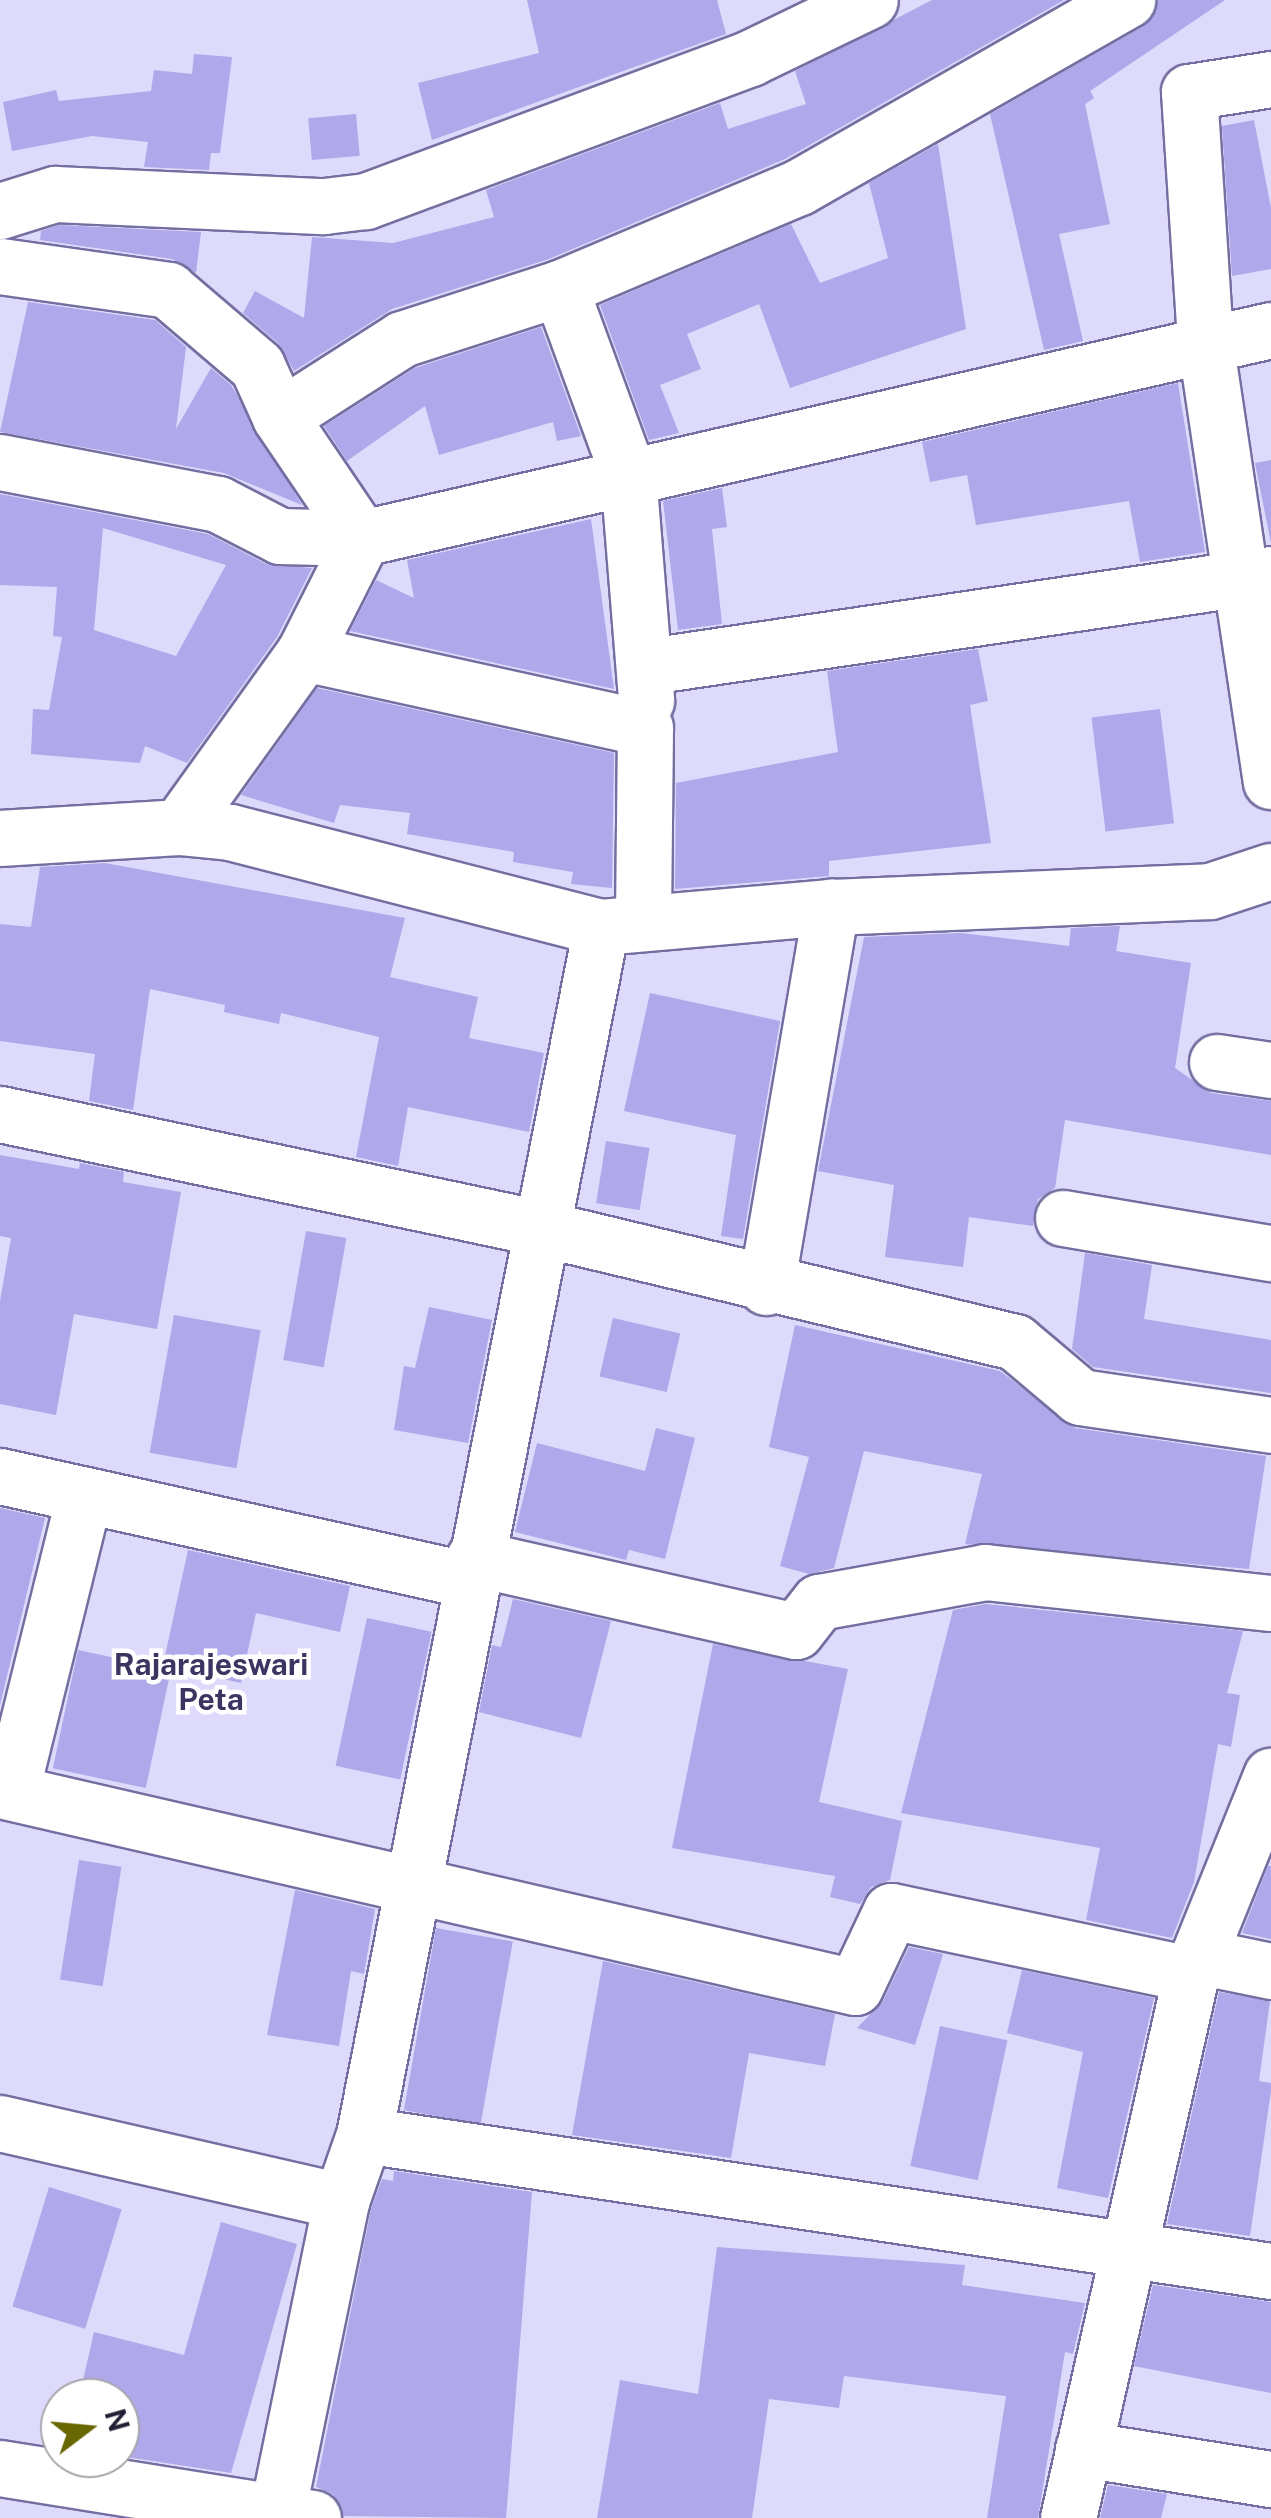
<!DOCTYPE html>
<style>
body{margin:0}
#map{position:relative;width:1271px;height:2518px;overflow:hidden;background:#dddafb;font-family:"Public Sans",sans-serif}
div>[style]{position:absolute}
[style*='--x']{left:calc(var(--x)*1px);top:calc(var(--y)*1px);width:calc(var(--w)*1px);rotate:calc(var(--a)*1deg)}
.building>*{inset:0;background:#afa8ea;transform-origin:0 0}
.roads{filter:drop-shadow(2px 0 #746fa0) drop-shadow(-2px 0 #746fa0) drop-shadow(0 2px #746fa0) drop-shadow(0 -2px #746fa0)}
.minor>*{height:55px;margin:-27.5px;padding:0 27.5px;transform-origin:27.5px;border-radius:27.5px;background:#fff}
span{translate:-50% -50%;white-space:nowrap;text-align:center;line-height:1.15;-webkit-text-stroke:9px #fff;paint-order:stroke}
.neighbourhood-label{font-size:30px;color:#3c3561;font-weight:700}
.north{position:absolute;left:40px;top:2378px;width:100px;height:100px;box-sizing:border-box;background:#fff;border:2px solid #a6a5ad;border-radius:50%;rotate:74deg;font-size:28px;font-weight:700;line-height:40px;text-align:center;color:#211f33}
.north::after{content:'';display:block;margin:auto;width:35px;height:45px;background:#696701;clip-path:polygon(50% 0,100% 100%,50% 72%,0 100%)}
</style>
<div id="map">
<div class="building">
<div style="clip-path:polygon(527px 0,717px 0,726px 34px,432px 140px,418px 83px,539px 53px)"></div>
<div style="clip-path:polygon(932px 0,1064px 0,785px 159px,549px 259px,392px 309px,294px 371px,278px 343px,243px 313px,255px 291px,304px 318px,312px 237px,393px 243px,494px 217px,486px 190px,720px 103px,728px 129px,806px 104px,795px 71px)"></div>
<div style="clip-path:polygon(1158px 0,1225px 0,1090px 91px,1094px 98px,1085px 104px,1110px 224px,1059px 234px,1083px 341px,1044px 350px,990px 114px,1142px 27px)"></div>
<div style="clip-path:polygon(194px 54px,232px 57px,220px 153px,211px 153px,209px 170px,144px 167px,148px 142px,92px 136px,12px 151px,3px 102px,56px 90px,59px 101px,151px 91px,154px 70px,192px 74px)"></div>
<div style="left:356px;top:114px;width:42px;height:48px;rotate:85deg"></div>
<div style="clip-path:polygon(1254px 120px,1271px 208px,1271px 269px,1232px 276px,1222px 126px)"></div>
<div style="clip-path:polygon(938px 144px,966px 329px,790px 388px,759px 304px,687px 334px,701px 369px,660px 385px,679px 433px,649px 440px,600px 305px,791px 224px,820px 283px,888px 258px,869px 183px)"></div>
<div style="clip-path:polygon(59px 225px,201px 232px,196px 273px,172px 259px,40px 240px,41px 231px)"></div>
<div style="clip-path:polygon(28px 302px,155px 320px,186px 347px,176px 429px,211px 368px,231px 385px,302px 505px,224px 473px,0 432px)"></div>
<div style="clip-path:polygon(541px 327px,581px 436px,557px 441px,553px 422px,439px 455px,425px 406px,347px 461px,324px 426px,415px 368px)"></div>
<div style="clip-path:polygon(1178px 383px,1205px 552px,1140px 562px,1129px 501px,976px 525px,967px 475px,930px 482px,922px 442px)"></div>
<div style="clip-path:polygon(1271px 460px,1271px 543px,1255px 463px)"></div>
<div style="clip-path:polygon(722px 488px,727px 527px,712px 529px,722px 624px,678px 630px,663px 501px)"></div>
<div style="clip-path:polygon(evenodd,0 494px,208px 534px,266px 564px,312px 568px,277px 637px,187px 763px,145px 746px,140px 763px,31px 754px,33px 709px,49px 710px,62px 637px,53px 636px,57px 587px,0 585px,0 494px,103px 528px,226px 565px,176px 656px,94px 630px,103px 528px)"></div>
<div style="clip-path:polygon(591px 519px,614px 689px,350px 631px,376px 580px,414px 598px,407px 560px)"></div>
<div style="clip-path:polygon(978px 649px,988px 701px,970px 705px,991px 843px,829px 861px,829px 876px,675px 889px,676px 783px,838px 752px,827px 671px)"></div>
<div style="clip-path:polygon(317px 688px,614px 753px,612px 888px,571px 884px,573px 872px,513px 862px,514px 852px,407px 834px,410px 813px,340px 805px,334px 823px,241px 795px)"></div>
<div style="left:1160px;top:709px;width:115px;height:69px;rotate:83deg"></div>
<div style="clip-path:polygon(105px 863px,405px 918px,390px 977px,478px 997px,469px 1038px,544px 1053px,529px 1132px,408px 1107px,398px 1166px,356px 1157px,379px 1037px,281px 1013px,279px 1024px,224px 1012px,225px 1005px,150px 989px,133px 1110px,89px 1101px,95px 1054px,0 1041px,0 924px,31px 927px,40px 867px)"></div>
<div style="clip-path:polygon(1120px 926px,1116px 951px,1191px 963px,1175px 1068px,1211px 1093px,1271px 1101px,1271px 1155px,1065px 1120px,1055px 1188px,1038px 1199px,1033px 1226px,969px 1217px,963px 1267px,885px 1257px,894px 1185px,818px 1171px,864px 937px,961px 933px,1069px 946px,1071px 928px)"></div>
<div style="clip-path:polygon(650px 993px,780px 1021px,743px 1239px,721px 1236px,736px 1135px,624px 1111px)"></div>
<div style="left:606px;top:1141px;width:44px;height:63px;rotate:9deg"></div>
<div style="clip-path:polygon(0 1155px,79px 1169px,80px 1163px,124px 1172px,123px 1182px,181px 1192px,157px 1329px,74px 1314px,56px 1415px,0 1404px,0 1301px,11px 1238px,0 1236px)"></div>
<div style="left:306px;top:1231px;width:41px;height:131px;rotate:10deg"></div>
<div style="clip-path:polygon(1085px 1253px,1152px 1265px,1144px 1319px,1271px 1340px,1271px 1393px,1093px 1367px,1072px 1349px)"></div>
<div style="clip-path:polygon(429px 1307px,492px 1320px,468px 1443px,394px 1430px,404px 1366px,415px 1368px)"></div>
<div style="left:174px;top:1315px;width:88px;height:140px;rotate:10deg"></div>
<div style="left:613px;top:1318px;width:69px;height:60px;rotate:13deg"></div>
<div style="clip-path:polygon(795px 1325px,1000px 1371px,1075px 1428px,1266px 1456px,1249px 1569px,965px 1544px,982px 1474px,864px 1451px,834px 1568px,809px 1574px,780px 1566px,809px 1457px,769px 1447px)"></div>
<div style="clip-path:polygon(656px 1428px,695px 1438px,665px 1559px,629px 1550px,626px 1560px,515px 1532px,537px 1443px,645px 1471px)"></div>
<div style="clip-path:polygon(0 1508px,45px 1518px,0 1705px)"></div>
<div style="clip-path:polygon(188px 1550px,350px 1586px,340px 1632px,256px 1613px,241px 1683px,163px 1665px)"></div>
<div style="clip-path:polygon(513px 1599px,611px 1621px,581px 1738px,479px 1712px,492px 1645px,501px 1647px)"></div>
<div style="clip-path:polygon(986px 1604px,1243px 1631px,1227px 1693px,1240px 1695px,1231px 1747px,1218px 1744px,1194px 1882px,1172px 1938px,1086px 1920px,1100px 1848px,901px 1813px,953px 1610px)"></div>
<div style="left:367px;top:1618px;width:66px;height:151px;rotate:12deg"></div>
<div style="clip-path:polygon(713px 1644px,848px 1669px,819px 1802px,902px 1821px,890px 1880px,871px 1887px,860px 1904px,830px 1897px,835px 1876px,672px 1848px)"></div>
<div style="left:78px;top:1650px;width:95px;height:121px;rotate:12deg"></div>
<div style="left:79px;top:1860px;width:43px;height:121px;rotate:9deg"></div>
<div style="clip-path:polygon(1268px 1866px,1271px 1866px,1271px 1939px,1242px 1933px)"></div>
<div style="clip-path:polygon(295px 1890px,375px 1909px,364px 1974px,351px 1971px,339px 2046px,267px 2035px)"></div>
<div style="left:436px;top:1928px;width:78px;height:185px;rotate:10deg"></div>
<div style="clip-path:polygon(909px 1947px,943px 1954px,915px 2045px,857px 2028px,883px 2001px)"></div>
<div style="clip-path:polygon(603px 1961px,835px 2014px,825px 2066px,749px 2053px,731px 2158px,572px 2135px)"></div>
<div style="clip-path:polygon(1022px 1970px,1154px 1998px,1108px 2198px,1057px 2188px,1083px 2052px,1007px 2033px)"></div>
<div style="clip-path:polygon(1219px 1992px,1270px 2001px,1259px 2081px,1271px 2083px,1271px 2091px,1250px 2236px,1167px 2224px)"></div>
<div style="left:940px;top:2026px;width:69px;height:143px;rotate:12deg"></div>
<div style="clip-path:polygon(394px 2171px,532px 2192px,506px 2518px,343px 2516px,333px 2494px,316px 2487px,371px 2209px,382px 2179px,393px 2181px)"></div>
<div style="left:49px;top:2187px;width:76px;height:125px;rotate:17deg"></div>
<div style="clip-path:polygon(221px 2222px,297px 2244px,231px 2473px,120px 2456px,120px 2398px,79px 2398px,94px 2332px,184px 2355px)"></div>
<div style="clip-path:polygon(717px 2247px,965px 2265px,962px 2285px,1085px 2303px,1073px 2354px,1065px 2352px,1038px 2518px,987px 2518px,1006px 2396px,844px 2376px,839px 2408px,769px 2399px,752px 2518px,597px 2518px,620px 2380px,698px 2394px)"></div>
<div style="clip-path:polygon(1153px 2285px,1271px 2302px,1271px 2393px,1134px 2366px)"></div>
<div style="clip-path:polygon(1108px 2485px,1167px 2494px,1161px 2518px,1100px 2518px)"></div>
</div>
<div class="roads">
<div class="minor">
<div style="--x:1271;--y:79;--w:83;--a:171"></div>
<div style="--x:1189;--y:92;--w:250;--a:86.3"></div>
<div style="--x:1205;--y:341;--w:445;--a:81.5"></div>
<div style="--x:0;--y:211;--w:58;--a:-17.2"></div>
<div style="--x:55;--y:194;--w:269;--a:2.6"></div>
<div style="--x:324;--y:206;--w:42;--a:-6.8"></div>
<div style="--x:366;--y:201;--w:410;--a:-20.4"></div>
<div style="--x:750;--y:58;--w:133;--a:-25.8"></div>
<div style="--x:0;--y:266;--w:170;--a:8.1"></div>
<div style="--x:168;--y:290;--w:117;--a:40.5"></div>
<div style="--x:257;--y:366;--w:56;--a:65.7"></div>
<div style="--x:280;--y:417;--w:146;--a:55.9"></div>
<div style="--x:560;--y:288;--w:198;--a:69.9"></div>
<div style="--x:628;--y:474;--w:227;--a:85.4"></div>
<div style="--x:280;--y:417;--w:145;--a:-32.6"></div>
<div style="--x:402;--y:339;--w:166;--a:-17.9"></div>
<div style="--x:560;--y:288;--w:259;--a:-22.9"></div>
<div style="--x:799;--y:187;--w:378;--a:-29.7"></div>
<div style="--x:0;--y:462;--w:222;--a:10.9"></div>
<div style="--x:218;--y:504;--w:70;--a:27.3"></div>
<div style="--x:280;--y:536;--w:82;--a:1.4"></div>
<div style="--x:362;--y:538;--w:932;--a:-12.89"></div>
<div style="--x:304;--y:653;--w:349;--a:12.4"></div>
<div style="--x:645;--y:728;--w:195;--a:90.6"></div>
<div style="--x:649;--y:666;--w:629;--a:-8.41"></div>
<div style="--x:179;--y:827;--w:51;--a:5.6"></div>
<div style="--x:230;--y:832;--w:383;--a:14.4"></div>
<div style="--x:601;--y:927;--w:231;--a:-5"></div>
<div style="--x:831;--y:907;--w:379;--a:-2.4"></div>
<div style="--x:1210;--y:891;--w:64;--a:-18.2"></div>
<div style="--x:0;--y:838;--w:179;--a:-3.5"></div>
<div style="--x:179;--y:827;--w:214;--a:-54.3"></div>
<div style="--x:304;--y:653;--w:129;--a:-63.2"></div>
<div style="--x:1217;--y:1062;--w:55;--a:8.4"></div>
<div style="--x:0;--y:1114;--w:552;--a:11.92"></div>
<div style="--x:540;--y:1228;--w:488;--a:13.5"></div>
<div style="--x:1015;--y:1342;--w:85;--a:40.2"></div>
<div style="--x:1080;--y:1397;--w:193;--a:8.3"></div>
<div style="--x:1063;--y:1218;--w:211;--a:9.6"></div>
<div style="--x:766;--y:1287;--w:386;--a:-80.3"></div>
<div style="--x:0;--y:1476;--w:480;--a:12.5"></div>
<div style="--x:474;--y:1558;--w:330;--a:12.8"></div>
<div style="--x:796;--y:1631;--w:37;--a:-52"></div>
<div style="--x:819;--y:1602;--w:169;--a:-10.2"></div>
<div style="--x:985;--y:1572;--w:288;--a:6.2"></div>
<div style="--x:0;--y:1790;--w:877;--a:12.98"></div>
<div style="--x:855;--y:1987;--w:84;--a:-64.7"></div>
<div style="--x:891;--y:1911;--w:307;--a:11.9"></div>
<div style="--x:11;--y:1791;--w:305;--a:-76.1"></div>
<div style="--x:1198;--y:1956;--w:75;--a:11.6"></div>
<div style="--x:0;--y:2123;--w:350;--a:12.9"></div>
<div style="--x:364;--y:2135;--w:917;--a:8.53"></div>
<div style="--x:1083;--y:2449;--w:190;--a:9.1"></div>
<div style="--x:0;--y:2468;--w:317;--a:9.1"></div>
<div style="--x:276;--y:2518;--w:324;--a:-78.4"></div>
<div style="--x:341;--y:2201;--w:70;--a:-70.8"></div>
<div style="--x:364;--y:2135;--w:1231;--a:-78.9"></div>
<div style="--x:1068;--y:2518;--w:558;--a:-77.26"></div>
<div style="--x:1191;--y:1974;--w:214;--a:-68"></div>
</div>
</div>
<div class="neighbourhood-label">
<span style="left:211px;top:1681px">Rajarajeswari<br>Peta</span>
</div>
<div class="north">N</div>
</div>
